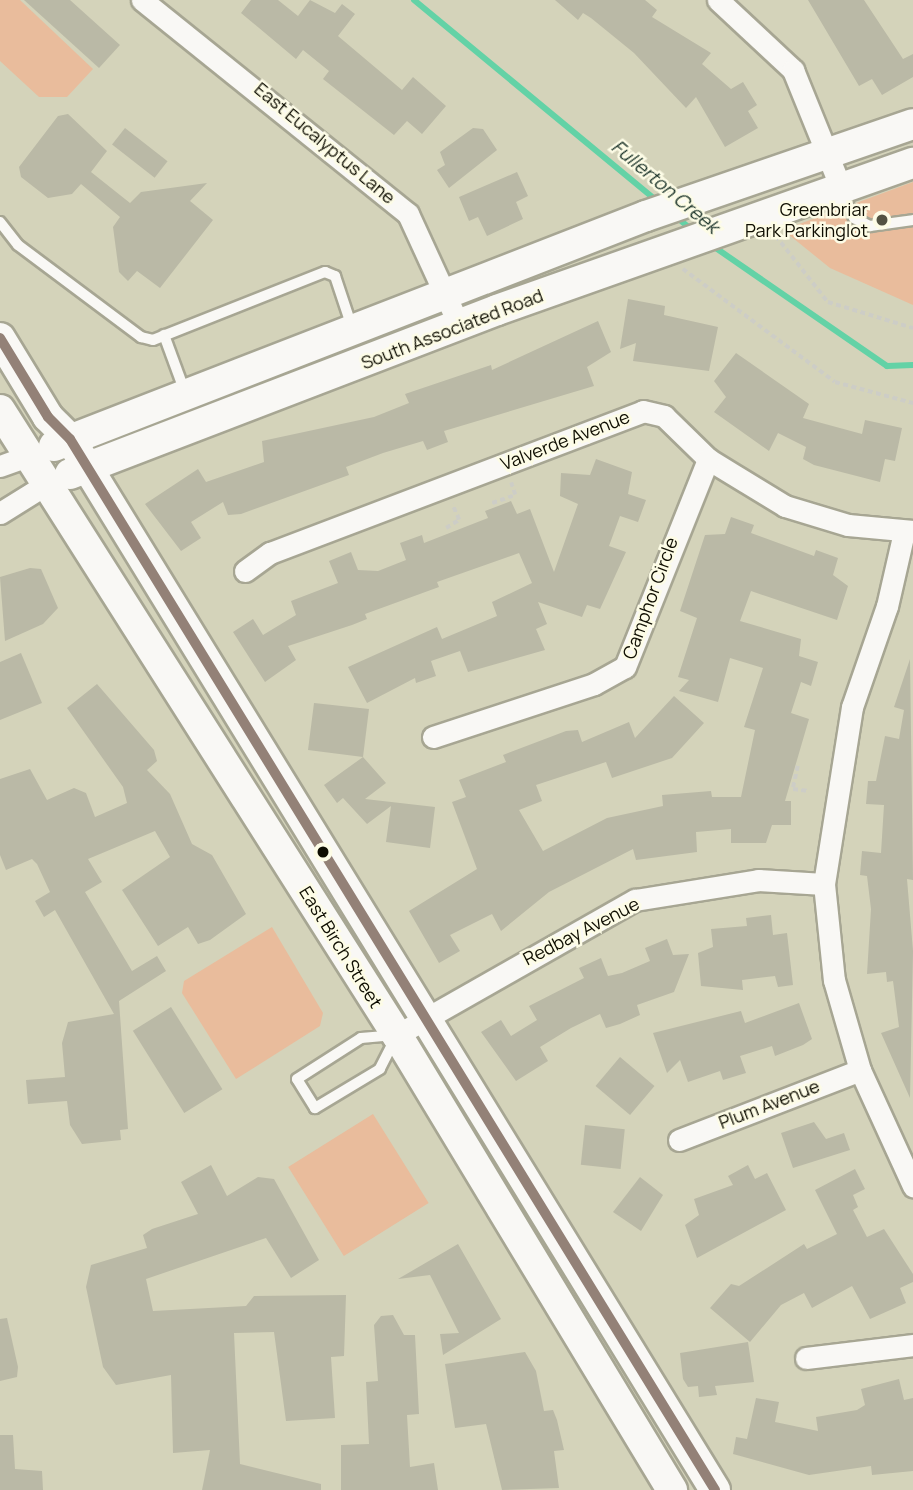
<!DOCTYPE html>
<style>
body{margin:0}
#map{position:relative;width:913px;height:1490px;overflow:hidden;background:#d4d3ba;font-family:Manrope,sans-serif}
div>[style]{position:absolute}
[style*='--x']{left:calc(var(--x)*1px);top:calc(var(--y)*1px);width:calc(var(--w)*1px);rotate:calc(var(--a)*1deg)}
.green>*{inset:0;background:#e9bc9c;transform-origin:0 0}
.stream>*{height:6px;margin:-3px;padding:0 3px;transform-origin:3px;border-radius:3px;background:#63d2a6}
.building>*{inset:0;background:#bab9a6;transform-origin:0 0}
.path>*{height:3.5px;margin-top:-1.75px;transform-origin:0;background:repeating-linear-gradient(90deg,#cdcdc6 0 5px,transparent 0 8.5px)}
.roads{filter:drop-shadow(2px 0 #a7a693) drop-shadow(-2px 0 #a7a693) drop-shadow(0 2px #a7a693) drop-shadow(0 -2px #a7a693)}
.lane>*{height:10px;margin:-5px;padding:0 5px;transform-origin:5px;border-radius:5px;background:#f9f8f5}
.street>*{height:21px;margin:-10.5px;padding:0 10.5px;transform-origin:10.5px;border-radius:10.5px;background:#f9f8f5}
.secondary>*{height:30px;margin:-15px;padding:0 15px;transform-origin:15px;border-radius:15px;background:#f9f8f5}
.bus-1>*{height:10px;margin:-5px;padding:0 5px;transform-origin:5px;border-radius:5px;background:#938177}
.dots>*{width:19px;height:19px;translate:-50% -50%;box-sizing:border-box;border:4px solid #fdfce6;border-radius:50%}
span{translate:-50% -50%;white-space:nowrap;text-align:center;line-height:1.15;-webkit-text-stroke:5px #fdfce6;paint-order:stroke}
.street-label{font-size:18px;color:#0e0d01}
.poi-label{font-size:18px;color:#0e0d01}
.right{translate:-100% -50%;text-align:right}
.water-label{font-size:19px;color:#1c342a;font-style:italic}
</style>
<div id="map">
<div class="green">
<div style="clip-path:polygon(0 0,20px 0,93px 69px,67px 97px,39px 97px,0 61px)"></div>
<div style="clip-path:polygon(913px 182px,913px 305px,830px 268px,783px 230px)"></div>
<div style="clip-path:polygon(272px 927px,323px 1013px,320px 1026px,236px 1079px,182px 993px,184px 981px)"></div>
<div style="left:373px;top:1114px;width:105px;height:100px;rotate:58deg"></div>
</div>
<div class="stream">
<div style="--x:414;--y:0;--w:317;--a:39.6"></div>
<div style="--x:674;--y:215;--w:25;--a:40"></div>
<div style="--x:710;--y:244;--w:215;--a:34.6"></div>
<div style="--x:887;--y:366;--w:26;--a:-2"></div>
</div>
<div class="building">
<div style="clip-path:polygon(24px 0,70px 0,120px 45px,99px 68px)"></div>
<div style="clip-path:polygon(251px 0,278px 0,298px 16px,310px 0,335px 13px,342px 4px,355px 14px,338px 36px,402px 90px,413px 77px,446px 106px,422px 134px,407px 121px,394px 135px,323px 79px,329px 71px,303px 50px,296px 59px,241px 13px)"></div>
<div style="clip-path:polygon(555px 0,645px 0,657px 10px,652px 17px,711px 53px,702px 64px,731px 89px,743px 82px,757px 105px,748px 111px,758px 128px,725px 147px,696px 97px,686px 108px,634px 53px,591px 18px,583px 13px,578px 20px)"></div>
<div style="clip-path:polygon(808px 0,864px 0,903px 59px,913px 54px,913px 77px,882px 95px,872px 79px,859px 86px)"></div>
<div style="clip-path:polygon(68px 114px,107px 151px,91px 172px,130px 203px,141px 192px,207px 183px,190px 201px,213px 220px,160px 288px,137px 271px,128px 281px,119px 272px,113px 227px,120px 217px,81px 184px,72px 194px,48px 198px,21px 177px,19px 167px,58px 116px)"></div>
<div style="left:125px;top:128px;width:54px;height:21px;rotate:38deg"></div>
<div style="clip-path:polygon(473px 128px,483px 129px,497px 150px,449px 188px,437px 170px,445px 165px,440px 152px)"></div>
<div style="clip-path:polygon(517px 172px,528px 196px,516px 202px,523px 219px,487px 236px,478px 217px,469px 221px,459px 197px)"></div>
<div style="clip-path:polygon(628px 299px,665px 306px,664px 315px,718px 327px,709px 371px,633px 361px,636px 343px,620px 349px)"></div>
<div style="clip-path:polygon(598px 321px,611px 352px,587px 367px,594px 386px,444px 431px,448px 442px,427px 450px,423px 441px,383px 453px,346px 467px,349px 475px,241px 514px,228px 515px,223px 502px,191px 522px,201px 538px,181px 551px,145px 504px,198px 469px,206px 482px,264px 462px,262px 441px,374px 417px,409px 403px,405px 394px,491px 365px,492px 370px)"></div>
<div style="clip-path:polygon(736px 353px,809px 404px,803px 418px,862px 434px,865px 420px,902px 428px,895px 461px,885px 459px,880px 482px,814px 465px,803px 459px,806px 447px,778px 433px,769px 451px,714px 412px,726px 397px,714px 381px)"></div>
<div style="clip-path:polygon(596px 459px,632px 472px,628px 494px,646px 500px,638px 522px,620px 516px,609px 546px,626px 552px,600px 609px,587px 605px,582px 617px,538px 602px,547px 624px,536px 629px,545px 650px,468px 672px,460px 651px,431px 661px,436px 676px,416px 683px,415px 678px,367px 703px,348px 667px,437px 627px,442px 639px,497px 616px,492px 602px,532px 583px,519px 553px,437px 582px,439px 587px,365px 614px,367px 619px,352px 625px,288px 646px,296px 660px,265px 682px,233px 632px,253px 619px,263px 635px,296px 615px,291px 601px,338px 583px,329px 561px,351px 552px,358px 570px,378px 571px,406px 560px,400px 543px,422px 535px,424px 543px,488px 518px,485px 511px,511px 501px,517px 514px,530px 509px,554px 572px,578px 504px,560px 496px,561px 473px,590px 475px)"></div>
<div style="clip-path:polygon(731px 517px,754px 525px,751px 533px,814px 556px,816px 550px,838px 558px,833px 575px,848px 586px,837px 620px,751px 591px,740px 621px,801px 639px,799px 656px,818px 662px,811px 686px,801px 682px,791px 713px,809px 719px,785px 801px,791px 801px,791px 825px,772px 825px,766px 843px,731px 843px,731px 829px,696px 832px,697px 852px,636px 860px,633px 849px,549px 892px,501px 931px,492px 914px,450px 935px,460px 951px,439px 963px,409px 911px,477px 869px,452px 802px,466px 797px,459px 780px,506px 762px,503px 755px,566px 731px,578px 730px,582px 742px,629px 722px,635px 738px,674px 696px,704px 723px,672px 758px,612px 778px,606px 762px,536px 785px,542px 801px,519px 810px,543px 851px,607px 818px,663px 806px,662px 795px,711px 791px,712px 797px,741px 797px,755px 730px,744px 727px,763px 668px,730px 658px,718px 702px,679px 691px,689px 680px,678px 677px,697px 618px,680px 611px,705px 535px,725px 534px)"></div>
<div style="clip-path:polygon(30px 568px,41px 569px,58px 608px,43px 624px,5px 641px,0 577px)"></div>
<div style="clip-path:polygon(21px 653px,42px 703px,0 720px,0 662px)"></div>
<div style="clip-path:polygon(910px 659px,913px 880px,907px 879px,913px 951px,910px 1098px,881px 1033px,899px 1027px,893px 981px,887px 982px,886px 972px,867px 974px,871px 909px,867px 876px,860px 875px,862px 851px,881px 853px,884px 805px,866px 804px,868px 781px,876px 781px,885px 736px,899px 739px,904px 710px,894px 707px)"></div>
<div style="clip-path:polygon(97px 684px,154px 750px,157px 761px,147px 770px,170px 794px,192px 844px,212px 855px,246px 914px,210px 940px,198px 944px,188px 927px,158px 946px,122px 890px,170px 857px,155px 831px,88px 859px,102px 882px,85px 892px,132px 971px,157px 956px,166px 971px,119px 1001px,128px 1129px,120px 1130px,121px 1140px,82px 1144px,70px 1125px,67px 1101px,28px 1104px,26px 1080px,65px 1077px,62px 1043px,68px 1022px,114px 1014px,55px 910px,44px 917px,35px 901px,50px 892px,37px 864px,32px 859px,6px 870px,0 855px,0 779px,30px 769px,47px 800px,74px 788px,86px 793px,95px 817px,127px 803px,123px 787px,67px 708px)"></div>
<div style="clip-path:polygon(314px 703px,369px 709px,363px 757px,386px 783px,365px 799px,435px 807px,430px 848px,386px 842px,391px 806px,367px 824px,343px 798px,337px 803px,324px 785px,363px 757px,308px 750px)"></div>
<div style="clip-path:polygon(771px 915px,773px 935px,787px 933px,793px 985px,778px 987px,775px 976px,742px 980px,743px 990px,701px 986px,698px 953px,713px 947px,711px 929px,747px 926px,746px 918px)"></div>
<div style="clip-path:polygon(667px 939px,673px 955px,689px 954px,674px 992px,637px 1005px,640px 1015px,620px 1024px,606px 1028px,600px 1014px,571px 1028px,540px 1047px,548px 1061px,516px 1081px,481px 1032px,501px 1020px,511px 1036px,537px 1020px,529px 1006px,584px 978px,579px 968px,601px 958px,608px 976px,622px 973px,650px 961px,645px 948px)"></div>
<div style="clip-path:polygon(799px 1003px,812px 1039px,803px 1045px,775px 1056px,772px 1046px,740px 1056px,746px 1073px,723px 1080px,720px 1071px,688px 1082px,680px 1060px,667px 1073px,653px 1033px,741px 1011px,745px 1023px)"></div>
<div style="left:171px;top:1007px;width:97px;height:45px;rotate:58deg"></div>
<div style="left:620px;top:1057px;width:45px;height:38px;rotate:40deg"></div>
<div style="clip-path:polygon(814px 1122px,826px 1139px,844px 1133px,850px 1150px,793px 1168px,781px 1133px)"></div>
<div style="left:585px;top:1125px;width:40px;height:40px;rotate:6deg"></div>
<div style="clip-path:polygon(211px 1165px,227px 1196px,258px 1177px,274px 1179px,319px 1260px,291px 1278px,266px 1238px,146px 1279px,153px 1311px,246px 1306px,254px 1296px,346px 1295px,344px 1356px,331px 1357px,335px 1418px,286px 1421px,274px 1332px,234px 1333px,240px 1464px,321px 1484px,321px 1490px,202px 1490px,210px 1450px,173px 1453px,171px 1375px,116px 1385px,103px 1367px,86px 1287px,91px 1265px,147px 1248px,143px 1235px,152px 1229px,198px 1214px,181px 1182px)"></div>
<div style="clip-path:polygon(748px 1165px,755px 1179px,767px 1173px,786px 1210px,697px 1258px,685px 1225px,699px 1215px,694px 1199px,733px 1185px,728px 1176px)"></div>
<div style="clip-path:polygon(855px 1169px,865px 1189px,853px 1195px,858px 1207px,853px 1210px,867px 1237px,884px 1229px,913px 1274px,913px 1282px,900px 1288px,906px 1303px,870px 1319px,852px 1286px,812px 1308px,804px 1293px,781px 1305px,750px 1342px,710px 1308px,731px 1284px,739px 1286px,804px 1244px,807px 1249px,837px 1234px,815px 1190px)"></div>
<div style="clip-path:polygon(640px 1177px,663px 1195px,641px 1231px,613px 1212px)"></div>
<div style="clip-path:polygon(458px 1244px,501px 1319px,443px 1355px,440px 1334px,459px 1333px,430px 1275px,398px 1279px)"></div>
<div style="clip-path:polygon(393px 1315px,404px 1335px,415px 1335px,419px 1414px,407px 1415px,410px 1467px,434px 1463px,438px 1490px,341px 1490px,341px 1445px,369px 1444px,366px 1382px,378px 1381px,374px 1325px,381px 1316px)"></div>
<div style="clip-path:polygon(7px 1318px,18px 1367px,17px 1377px,0 1381px,0 1319px)"></div>
<div style="clip-path:polygon(748px 1342px,754px 1382px,715px 1386px,717px 1395px,699px 1397px,698px 1386px,688px 1387px,683px 1379px,680px 1353px)"></div>
<div style="clip-path:polygon(525px 1352px,536px 1371px,544px 1411px,553px 1410px,557px 1420px,564px 1450px,554px 1451px,559px 1488px,502px 1490px,486px 1424px,455px 1428px,445px 1364px)"></div>
<div style="clip-path:polygon(899px 1379px,904px 1400px,913px 1398px,913px 1471px,872px 1475px,871px 1466px,809px 1475px,733px 1454px,736px 1437px,747px 1439px,756px 1398px,779px 1402px,775px 1422px,818px 1431px,816px 1417px,857px 1410px,865px 1405px,861px 1389px)"></div>
<div style="clip-path:polygon(0 1435px,13px 1435px,15px 1469px,42px 1471px,43px 1490px,0 1490px)"></div>
</div>
<div class="path">
<div style="--x:776;--y:236;--w:84;--a:51.8"></div>
<div style="--x:828;--y:302;--w:89;--a:17"></div>
<div style="--x:683;--y:269;--w:189;--a:36.6"></div>
<div style="--x:835;--y:382;--w:81;--a:15.1"></div>
<div style="--x:492;--y:503;--w:24;--a:-19"></div>
<div style="--x:515;--y:495;--w:13;--a:-108"></div>
<div style="--x:446;--y:528;--w:15;--a:-32"></div>
<div style="--x:459;--y:520;--w:17;--a:-114"></div>
<div style="--x:798;--y:766;--w:24;--a:102"></div>
<div style="--x:793;--y:789;--w:16;--a:7"></div>
</div>
<div class="roads">
<div class="lane">
<div style="--x:842;--y:192;--w:29;--a:65"></div>
<div style="--x:854;--y:218;--w:18;--a:27"></div>
<div style="--x:870;--y:226;--w:43;--a:-7.9"></div>
<div style="--x:0;--y:222;--w:29;--a:52"></div>
<div style="--x:18;--y:245;--w:154;--a:36.8"></div>
<div style="--x:141;--y:337;--w:12;--a:14"></div>
<div style="--x:153;--y:340;--w:185;--a:-21.6"></div>
<div style="--x:325;--y:272;--w:11;--a:22"></div>
<div style="--x:335;--y:276;--w:54;--a:71.6"></div>
<div style="--x:164;--y:335;--w:61;--a:69.8"></div>
<div style="--x:397;--y:1035;--w:38;--a:117"></div>
<div style="--x:380;--y:1069;--w:76;--a:149"></div>
<div style="--x:315;--y:1108;--w:34;--a:-122"></div>
<div style="--x:297;--y:1079;--w:76;--a:-32.6"></div>
<div style="--x:361;--y:1038;--w:36;--a:-5"></div>
</div>
<div class="street">
<div style="--x:142;--y:0;--w:341;--a:38.8"></div>
<div style="--x:408;--y:214;--w:122;--a:65.3"></div>
<div style="--x:718;--y:0;--w:103;--a:43"></div>
<div style="--x:793;--y:70;--w:125;--a:67.9"></div>
<div style="--x:0;--y:466;--w:32;--a:-20"></div>
<div style="--x:0;--y:513;--w:57;--a:-32"></div>
<div style="--x:904;--y:532;--w:76;--a:102.9"></div>
<div style="--x:887;--y:606;--w:107;--a:109.1"></div>
<div style="--x:852;--y:707;--w:179;--a:99"></div>
<div style="--x:824;--y:884;--w:97;--a:84.1"></div>
<div style="--x:834;--y:980;--w:94;--a:73.9"></div>
<div style="--x:860;--y:1070;--w:128;--a:65.4"></div>
<div style="--x:245;--y:571;--w:31;--a:-36"></div>
<div style="--x:270;--y:553;--w:399;--a:-20.8"></div>
<div style="--x:643;--y:411;--w:22;--a:13"></div>
<div style="--x:664;--y:416;--w:62;--a:44.3"></div>
<div style="--x:708;--y:459;--w:90;--a:31.4"></div>
<div style="--x:785;--y:506;--w:66;--a:16.8"></div>
<div style="--x:848;--y:525;--w:65;--a:5.3"></div>
<div style="--x:433;--y:737;--w:169;--a:-18.2"></div>
<div style="--x:594;--y:684;--w:35;--a:-29"></div>
<div style="--x:625;--y:667;--w:224;--a:-68.2"></div>
<div style="--x:397;--y:1035;--w:274;--a:-29.6"></div>
<div style="--x:635;--y:900;--w:125;--a:-9.2"></div>
<div style="--x:758;--y:880;--w:66;--a:3.5"></div>
<div style="--x:679;--y:1140;--w:194;--a:-21.1"></div>
<div style="--x:806;--y:1358;--w:108;--a:-6.9"></div>
</div>
<div class="secondary">
<div style="--x:0;--y:338;--w:92;--a:58.7"></div>
<div style="--x:48;--y:417;--w:31;--a:45"></div>
<div style="--x:70;--y:439;--w:1233;--a:58.46"></div>
<div style="--x:0;--y:410;--w:740;--a:57.58"></div>
<div style="--x:397;--y:1035;--w:532;--a:58.85"></div>
<div style="--x:54;--y:446;--w:635;--a:-21.23"></div>
<div style="--x:646;--y:216;--w:282;--a:-19"></div>
<div style="--x:70;--y:474;--w:457;--a:-21"></div>
<div style="--x:497;--y:310;--w:441;--a:-19.5"></div>
</div>
</div>
<div class="bus-1">
<div style="--x:0;--y:338;--w:92;--a:58.7"></div>
<div style="--x:48;--y:417;--w:31;--a:45"></div>
<div style="--x:70;--y:439;--w:1233;--a:58.46"></div>
</div>
<div class="dots">
<div style="left:882px;top:220px;background:#535242"></div>
<div style="left:323px;top:852px;background:#0e0d01"></div>
</div>
<div class="street-label">
<span style="left:325px;top:143px;rotate:40deg">East Eucalyptus Lane</span>
<span style="left:452px;top:329px;rotate:-21deg">South Associated Road</span>
<span style="left:565px;top:440px;rotate:-21deg">Valverde Avenue</span>
<span style="left:650px;top:598px;rotate:-70deg">Camphor Circle</span>
<span style="left:581px;top:931px;rotate:-27deg">Redbay Avenue</span>
<span style="left:341px;top:947px;rotate:58deg">East Birch Street</span>
<span style="left:769px;top:1104px;rotate:-21deg">Plum Avenue</span>
</div>
<div class="poi-label">
<span class="right" style="left:868px;top:220px">Greenbriar<br>Park Parkinglot</span>
</div>
<div class="water-label">
<span style="left:665px;top:187px;rotate:40deg">Fullerton Creek</span>
</div>
</div>
